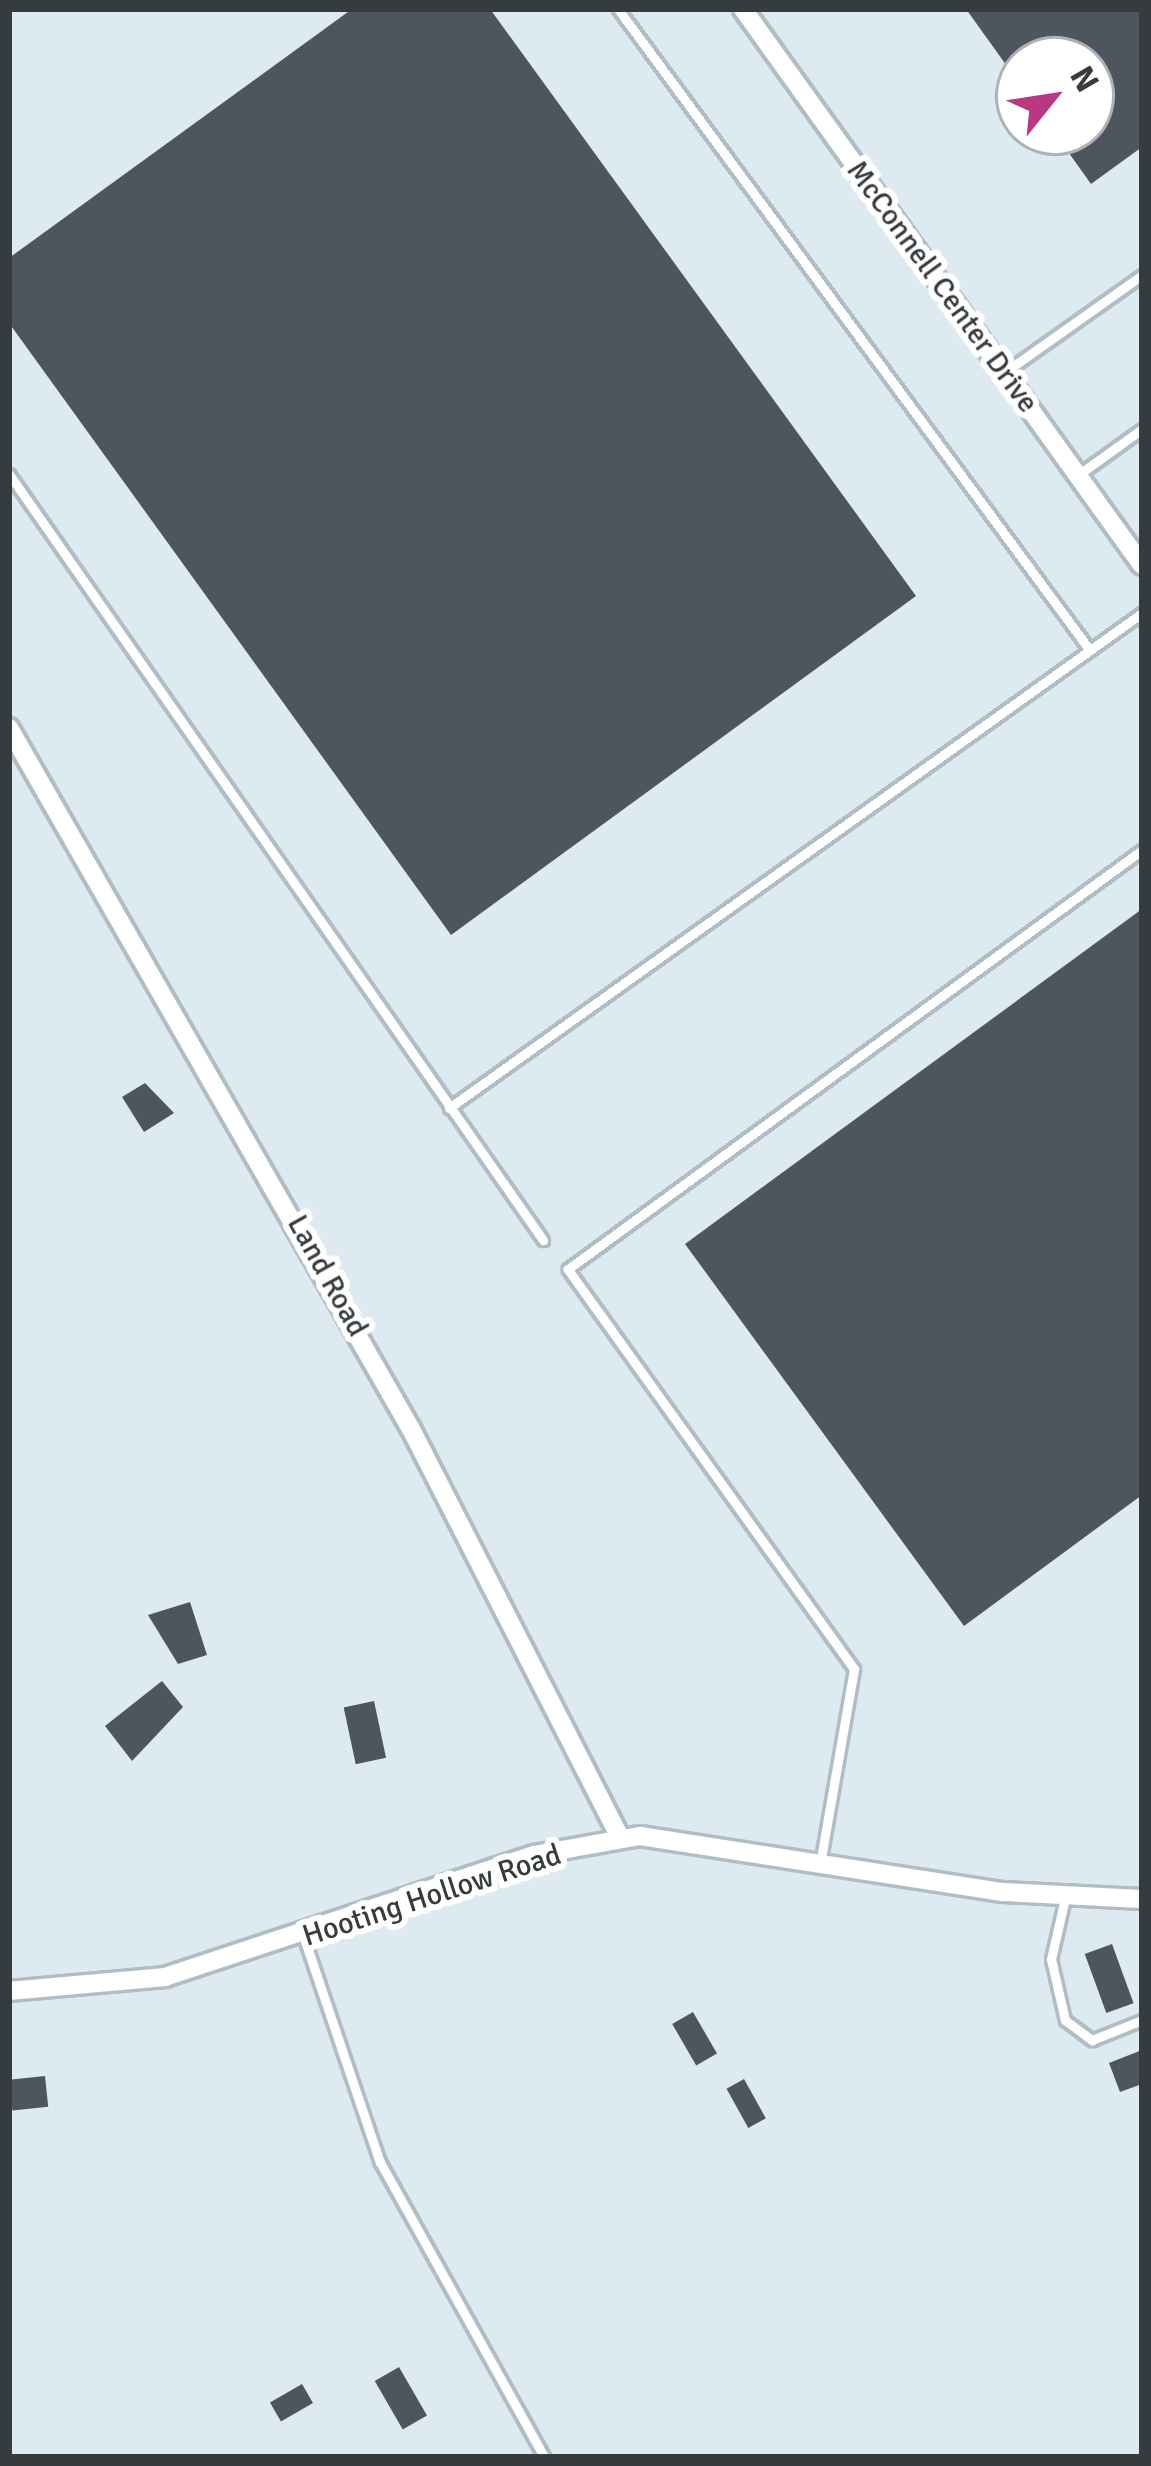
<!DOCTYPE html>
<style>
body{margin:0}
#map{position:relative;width:1151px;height:2466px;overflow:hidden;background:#deeaf2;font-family:Signika,sans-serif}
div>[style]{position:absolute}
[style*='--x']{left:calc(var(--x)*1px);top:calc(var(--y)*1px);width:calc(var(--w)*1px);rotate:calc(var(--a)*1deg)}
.building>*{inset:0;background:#4f555e;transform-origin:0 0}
.roads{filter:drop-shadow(3px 0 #b1bdc5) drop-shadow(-3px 0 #b1bdc5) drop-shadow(0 3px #b1bdc5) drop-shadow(0 -3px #b1bdc5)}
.service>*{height:9px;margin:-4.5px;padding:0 4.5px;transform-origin:4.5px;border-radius:4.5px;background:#fff}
.minor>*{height:18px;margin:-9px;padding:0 9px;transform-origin:9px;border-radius:9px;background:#fff}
span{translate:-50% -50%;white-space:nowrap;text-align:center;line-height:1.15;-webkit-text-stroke:12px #fff;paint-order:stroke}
.street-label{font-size:30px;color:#363b3e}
.frame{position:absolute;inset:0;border:12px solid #363b3e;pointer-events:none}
.north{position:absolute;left:995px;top:36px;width:120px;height:120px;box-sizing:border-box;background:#fff;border:3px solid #afb1b2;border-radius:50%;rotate:60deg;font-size:33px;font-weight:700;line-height:48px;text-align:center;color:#363b3e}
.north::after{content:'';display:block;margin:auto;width:42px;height:54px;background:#ba3882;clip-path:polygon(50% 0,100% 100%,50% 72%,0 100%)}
</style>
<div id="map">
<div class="building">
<div style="clip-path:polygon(352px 9px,490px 9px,916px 596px,451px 935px,9px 323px,9px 258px)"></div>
<div style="clip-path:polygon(966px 9px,1142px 9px,1142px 147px,1091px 184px,1054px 132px,1091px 132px,1091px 60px,1019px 60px,1019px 83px)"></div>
<div style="clip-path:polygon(1142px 909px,1142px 1495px,964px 1626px,685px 1244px)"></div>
<div style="clip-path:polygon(145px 1083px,174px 1113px,144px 1132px,122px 1097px)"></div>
<div style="clip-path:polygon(190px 1602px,207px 1655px,178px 1664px,148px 1615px)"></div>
<div style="clip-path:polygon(162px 1681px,183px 1707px,132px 1761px,105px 1726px)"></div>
<div style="left:374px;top:1701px;width:58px;height:31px;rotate:78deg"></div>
<div style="left:1112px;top:1944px;width:63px;height:29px;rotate:70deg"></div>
<div style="left:693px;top:2012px;width:48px;height:24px;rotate:60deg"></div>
<div style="clip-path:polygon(1142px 2050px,1142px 2084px,1120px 2092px,1109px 2063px)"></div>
<div style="left:45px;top:2076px;width:31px;height:36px;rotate:84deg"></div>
<div style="left:744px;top:2079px;width:45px;height:20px;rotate:61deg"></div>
<div style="left:399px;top:2367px;width:56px;height:28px;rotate:60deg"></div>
<div style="left:302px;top:2384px;width:22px;height:37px;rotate:60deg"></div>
</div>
<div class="roads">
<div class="service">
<div style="--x:618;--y:9;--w:795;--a:53.65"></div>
<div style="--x:1005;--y:372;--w:168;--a:-35.3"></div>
<div style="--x:9;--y:474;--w:934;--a:55.12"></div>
<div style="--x:1078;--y:475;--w:79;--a:-35.7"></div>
<div style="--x:449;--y:1108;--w:852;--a:-35.54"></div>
<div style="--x:820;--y:1864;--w:198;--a:-80.1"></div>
<div style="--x:854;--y:1669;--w:492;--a:-125.6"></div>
<div style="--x:568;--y:1269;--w:711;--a:-36.13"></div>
<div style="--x:1065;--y:1898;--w:63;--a:102.9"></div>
<div style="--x:1051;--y:1959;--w:63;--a:77.1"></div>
<div style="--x:1065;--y:2020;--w:34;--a:37"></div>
<div style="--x:1092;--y:2040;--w:54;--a:-21.8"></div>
<div style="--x:304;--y:1938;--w:237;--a:71.3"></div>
<div style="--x:380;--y:2162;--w:338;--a:60.9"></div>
</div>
<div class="minor">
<div style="--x:743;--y:9;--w:684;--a:54.34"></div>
<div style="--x:9;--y:728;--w:808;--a:60.17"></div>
<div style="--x:411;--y:1429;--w:459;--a:62.9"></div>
<div style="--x:9;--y:1991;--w:157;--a:-5.1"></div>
<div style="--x:165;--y:1977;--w:389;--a:-18.3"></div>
<div style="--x:534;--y:1855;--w:108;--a:-10.2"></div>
<div style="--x:640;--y:1836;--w:367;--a:8.8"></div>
<div style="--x:1003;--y:1892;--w:139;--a:2.9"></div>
</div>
</div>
<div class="street-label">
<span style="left:942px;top:287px;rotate:54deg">McConnell Center Drive</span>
<span style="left:327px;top:1276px;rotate:61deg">Land Road</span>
<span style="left:432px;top:1896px;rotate:-18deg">Hooting Hollow Road</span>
</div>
<div class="frame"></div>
<div class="north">N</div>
</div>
